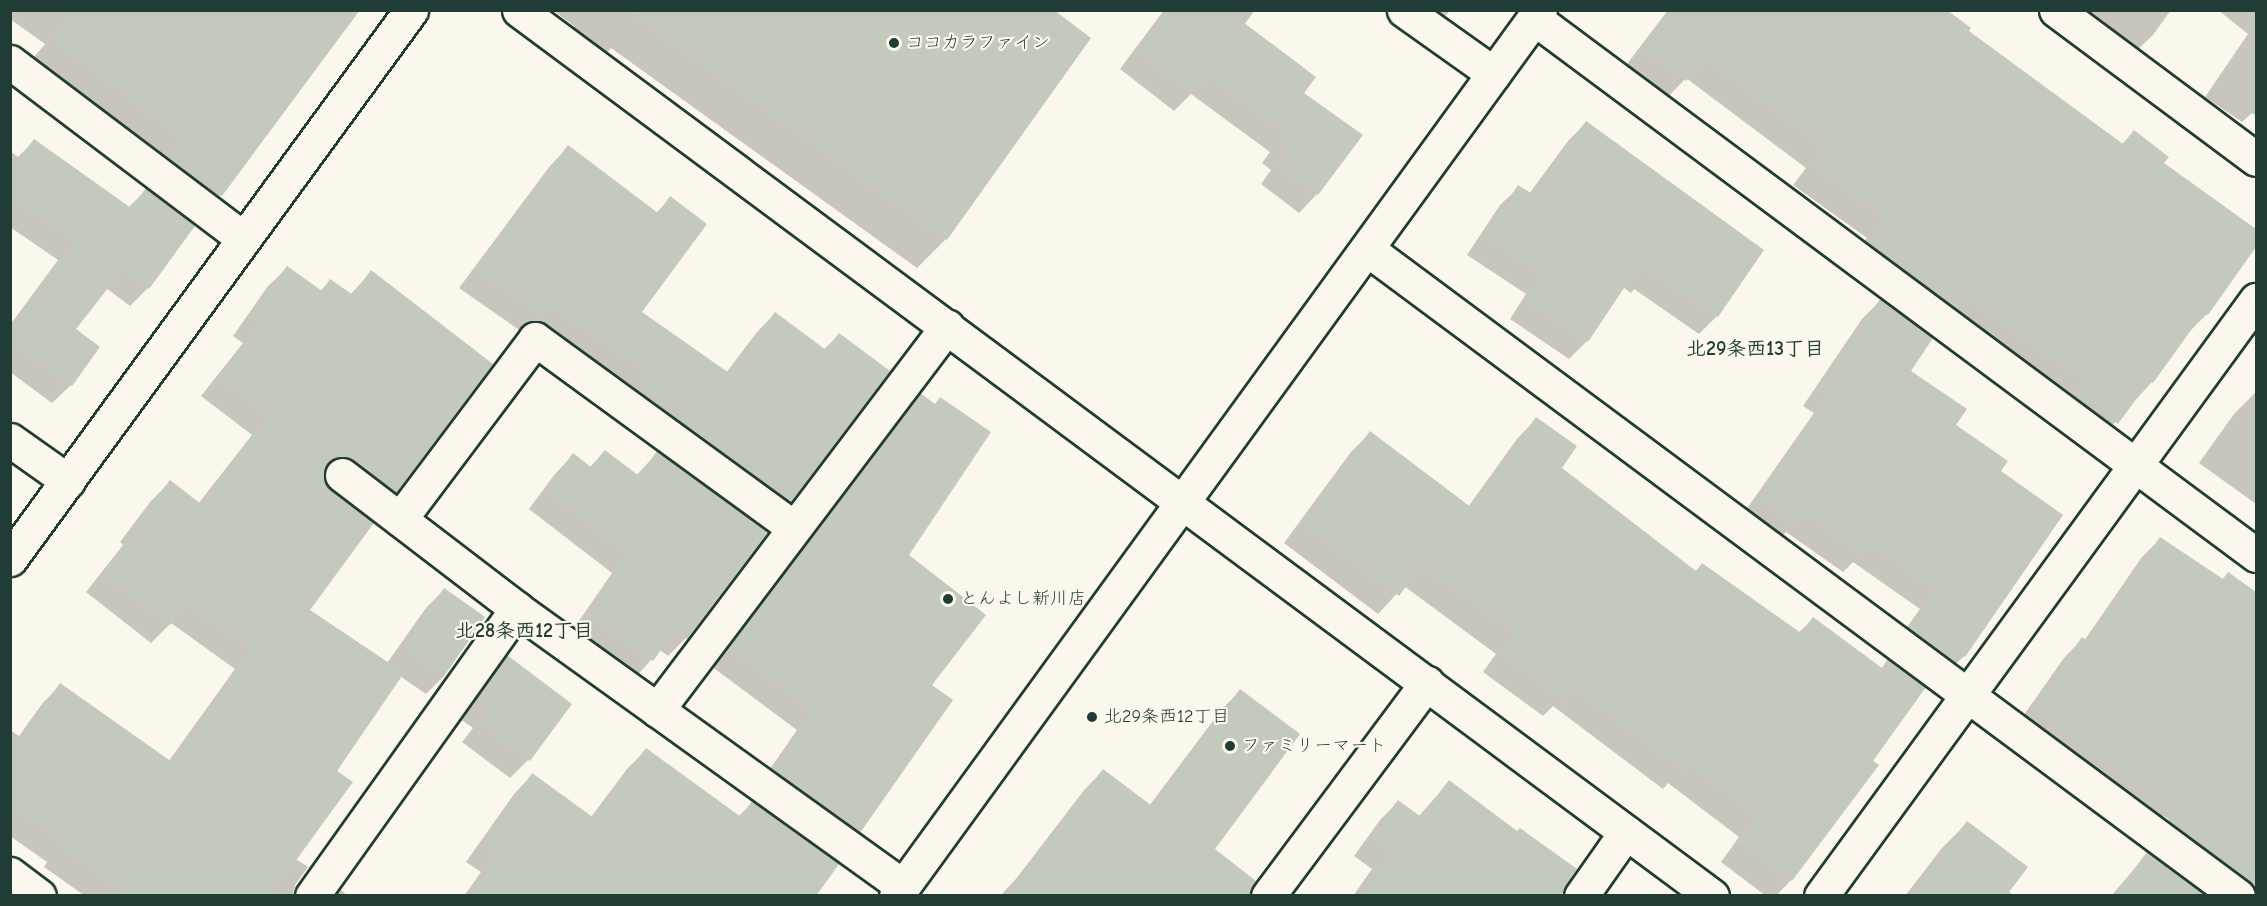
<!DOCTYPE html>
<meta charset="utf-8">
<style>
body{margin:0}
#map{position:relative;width:2267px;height:906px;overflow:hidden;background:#fbf7ec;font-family:"Comic Neue","Klee One",sans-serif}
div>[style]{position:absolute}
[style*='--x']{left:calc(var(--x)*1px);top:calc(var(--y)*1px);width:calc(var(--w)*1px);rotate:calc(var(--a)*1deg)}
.shadow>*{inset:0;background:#0003}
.building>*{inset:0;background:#c4c9be;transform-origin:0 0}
.roads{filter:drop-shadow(2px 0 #1f3d34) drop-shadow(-2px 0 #1f3d34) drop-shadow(0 2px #1f3d34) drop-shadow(0 -2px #1f3d34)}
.minor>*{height:33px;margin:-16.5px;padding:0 16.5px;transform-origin:16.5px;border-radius:16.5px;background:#fbf7ec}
.tertiary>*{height:33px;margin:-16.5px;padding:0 16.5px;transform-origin:16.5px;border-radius:16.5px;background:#fbf7ec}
.dots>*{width:16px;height:16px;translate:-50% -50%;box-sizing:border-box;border:3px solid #fbf7ec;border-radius:50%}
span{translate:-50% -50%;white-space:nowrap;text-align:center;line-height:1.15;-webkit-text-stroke:4.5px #fbf7ec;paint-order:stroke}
.poi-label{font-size:18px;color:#1f3d34}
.left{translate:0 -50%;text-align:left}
.neighbourhood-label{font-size:20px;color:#1f3d34;font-weight:700}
.frame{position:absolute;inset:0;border:12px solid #1f3d34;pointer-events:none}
</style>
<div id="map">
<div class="shadow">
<div style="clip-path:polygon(10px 10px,357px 10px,221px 195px,202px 213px,151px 177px,165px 157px,34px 57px,45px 44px,10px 19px)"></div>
<div style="clip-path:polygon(553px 10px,1051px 10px,946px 239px,917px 268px,611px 48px,605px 55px,571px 30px,574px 26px)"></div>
<div style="clip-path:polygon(1164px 10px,1255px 10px,1244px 25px,1302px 93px,1361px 136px,1317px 194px,1299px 213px,1261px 184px,1271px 170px,1262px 163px,1270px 152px,1191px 94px,1174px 111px,1120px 69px)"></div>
<div style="clip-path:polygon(1420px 10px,1451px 10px,1437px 24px)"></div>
<div style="clip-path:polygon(1668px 10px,1944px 10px,1967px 31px,2121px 145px,2134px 132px,2162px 164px,2256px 230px,2256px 244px,2207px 314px,2187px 334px,2152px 382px,2096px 443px,1850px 261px,1867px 238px,1793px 185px,1806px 168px,1686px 78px,1665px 100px,1624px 68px)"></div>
<div style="clip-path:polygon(2077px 10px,2171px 10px,2153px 35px,2134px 53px)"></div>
<div style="clip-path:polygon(2218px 10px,2256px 10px,2256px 116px,2252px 113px,2242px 122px,2205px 97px,2248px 34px)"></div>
<div style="clip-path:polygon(1586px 123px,1717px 316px,1699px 334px,1634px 289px,1631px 293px,1623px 287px,1587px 341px,1569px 359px,1510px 319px,1526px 294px,1467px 255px,1500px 205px,1519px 187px,1529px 194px,1568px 141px)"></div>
<div style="clip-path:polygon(34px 141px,129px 207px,146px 190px,148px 288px,130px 306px,106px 288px,74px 329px,71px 385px,52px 403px,10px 372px,10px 325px,58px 260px,10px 227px,10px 151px,18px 157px)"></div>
<div style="clip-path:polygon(568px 147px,656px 213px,671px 198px,640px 312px,726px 373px,757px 332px,775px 314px,823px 350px,839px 335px,888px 371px,789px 501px,771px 519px,522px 332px,459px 288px,550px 166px)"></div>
<div style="clip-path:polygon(287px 268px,320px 291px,330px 281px,350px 295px,371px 272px,395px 492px,376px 510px,326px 475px,322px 475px,308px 610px,387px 663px,426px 608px,444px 590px,475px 632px,444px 676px,426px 694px,400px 676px,335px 771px,296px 859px,308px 867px,295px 885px,292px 896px,85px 896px,44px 867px,47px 862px,10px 836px,10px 730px,19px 736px,42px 704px,60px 685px,168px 762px,235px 669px,171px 623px,151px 643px,86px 592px,123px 545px,120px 542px,151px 501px,170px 482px,198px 504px,252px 435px,201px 396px,243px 343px,233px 336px,268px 286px)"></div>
<div style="clip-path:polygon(1880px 301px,1909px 371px,1954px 425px,1999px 471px,1964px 656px,1946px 674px,1892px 648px,1920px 609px,1853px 562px,1843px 572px,1786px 532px,1777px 542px,1741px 517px,1814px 413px,1803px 406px,1862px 319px)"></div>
<div style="clip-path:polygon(2256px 392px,2256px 504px,2199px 463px,2234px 414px)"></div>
<div style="clip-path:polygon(920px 395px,907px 555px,930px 685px,859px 832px,840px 850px,756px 789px,797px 730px,711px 666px,902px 413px)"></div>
<div style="clip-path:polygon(1536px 419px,1559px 468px,1695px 572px,1702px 565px,1798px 633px,1813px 619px,1881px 669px,1888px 661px,1871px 761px,1877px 765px,1791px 880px,1776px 896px,1766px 896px,1721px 862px,1739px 837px,1668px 783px,1663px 789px,1553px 706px,1543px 716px,1483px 672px,1496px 654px,1404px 586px,1378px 614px,1284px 543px,1351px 452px,1370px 433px,1468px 507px,1517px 439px)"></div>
<div style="clip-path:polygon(605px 452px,636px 476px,657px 453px,686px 638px,668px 656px,660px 650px,634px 679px,570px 634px,612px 573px,529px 509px,555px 474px,573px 455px,589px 468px)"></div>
<div style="clip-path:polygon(2160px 539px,2222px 580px,2228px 574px,2256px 594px,2256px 610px,2253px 615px,2256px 618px,2256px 878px,2252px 885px,2164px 816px,2162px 818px,2251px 886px,2241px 896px,2014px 729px,2064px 658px,2082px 639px,2084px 641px,2142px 557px)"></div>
<div style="clip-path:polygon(508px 657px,528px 760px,510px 778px,462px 742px,473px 728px,459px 718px,489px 675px)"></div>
<div style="clip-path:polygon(1240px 691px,1212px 849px,1249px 896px,1000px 896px,1015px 880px,1085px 789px,1103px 771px,1149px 806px,1222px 709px)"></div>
<div style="clip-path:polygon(646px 750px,738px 817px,752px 803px,814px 896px,464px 896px,481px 872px,466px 862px,514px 794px,532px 775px,591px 817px,627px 769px)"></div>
<div style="clip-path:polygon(1449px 782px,1517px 833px,1575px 870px,1561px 896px,1353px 896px,1372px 869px,1354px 856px,1380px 820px,1398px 802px,1418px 817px)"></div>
<div style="clip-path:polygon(1967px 823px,2008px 891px,2014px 896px,1905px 896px,1942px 848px)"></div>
<div style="clip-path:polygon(2147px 854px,2205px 896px,2111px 896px)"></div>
<div style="clip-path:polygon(341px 890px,348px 896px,335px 896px)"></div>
</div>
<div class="building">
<div style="clip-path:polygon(74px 10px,360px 10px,222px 196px,168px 158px,182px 138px,52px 38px)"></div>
<div style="clip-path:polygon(627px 10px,1054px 10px,1091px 38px,947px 240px)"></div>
<div style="clip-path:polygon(1167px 10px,1227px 10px,1316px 77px,1304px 93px,1363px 135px,1318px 195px,1278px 165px,1289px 151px,1279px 144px,1287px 134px,1208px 75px,1193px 94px,1137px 50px)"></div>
<div style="clip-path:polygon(1671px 10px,1947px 10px,1971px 28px,1969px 31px,2123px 144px,2134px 130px,2169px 157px,2164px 163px,2256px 229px,2256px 247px,2208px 315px,2204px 312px,2153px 383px,2150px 380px,2118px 424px,2076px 394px,2085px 381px,1962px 295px,1954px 307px,1869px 241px,1886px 218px,1812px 164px,1825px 147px,1705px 57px,1686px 81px,1642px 47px)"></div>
<div style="clip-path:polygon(1586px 121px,1764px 250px,1718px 317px,1653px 272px,1650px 275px,1638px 267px,1588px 342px,1527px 301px,1543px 275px,1484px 236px,1518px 185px,1532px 194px)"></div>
<div style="clip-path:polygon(34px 139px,131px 208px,146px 188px,195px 226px,149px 289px,123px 269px,76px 329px,100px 347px,72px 386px,10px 341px,10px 330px,75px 241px,10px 197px,10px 172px)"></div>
<div style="clip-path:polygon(568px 145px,658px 213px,670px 196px,707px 224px,642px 312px,729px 373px,775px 312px,826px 350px,839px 333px,890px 371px,791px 502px,679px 421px,684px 414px,639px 383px,647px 372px,555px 308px,554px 310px,548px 306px,542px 315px,476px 269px)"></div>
<div style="clip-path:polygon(287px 266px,322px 291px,330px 279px,353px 295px,371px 270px,493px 364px,396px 493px,345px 457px,334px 458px,328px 463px,324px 472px,325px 482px,330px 489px,374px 523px,310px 610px,404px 673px,337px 771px,353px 782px,270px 896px,130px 896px,62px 847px,65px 843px,10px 805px,10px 754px,60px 683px,172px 762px,252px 650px,187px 603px,170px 625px,103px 573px,140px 525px,137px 523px,170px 480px,201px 504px,269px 416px,219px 377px,260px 324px,250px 316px)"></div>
<div style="clip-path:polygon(1880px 299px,1933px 338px,1911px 371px,1967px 409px,1956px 425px,2008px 461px,2001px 471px,2063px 515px,1965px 657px,1953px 648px,1947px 657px,1910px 629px,1937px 591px,1870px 543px,1862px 554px,1804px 513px,1796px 525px,1758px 498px,1831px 394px,1820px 387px)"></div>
<div style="clip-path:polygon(920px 393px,935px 404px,940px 397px,991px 432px,909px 555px,986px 615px,932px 685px,953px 700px,860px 833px,773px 770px,814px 711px,728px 647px)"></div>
<div style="clip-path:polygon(1536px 417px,1577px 446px,1562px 468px,1696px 571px,1702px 563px,1801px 633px,1813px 617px,1882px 668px,1888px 659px,1926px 687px,1873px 761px,1879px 765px,1792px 881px,1739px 842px,1758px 817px,1688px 764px,1683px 770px,1572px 686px,1563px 698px,1501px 652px,1515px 634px,1422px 565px,1399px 596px,1302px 523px,1370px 431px,1472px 508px)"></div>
<div style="clip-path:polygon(605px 450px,639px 476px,657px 451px,768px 532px,687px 639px,675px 630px,653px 661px,588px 616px,629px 554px,546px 490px,573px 453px,591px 467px)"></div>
<div style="clip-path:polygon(2160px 537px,2223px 579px,2228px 572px,2256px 592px,2256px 896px,2249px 881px,2169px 821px,2175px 813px,2031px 710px,2082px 637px,2088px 642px)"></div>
<div style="left:444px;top:588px;width:50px;height:71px;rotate:35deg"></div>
<div style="clip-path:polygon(507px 655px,572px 704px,530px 761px,480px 723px,490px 709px,476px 699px)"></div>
<div style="clip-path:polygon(1240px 689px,1300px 734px,1215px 849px,1256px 881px,1250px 896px,1006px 896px,1103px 769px,1152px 806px)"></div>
<div style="clip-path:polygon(646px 748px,741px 817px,752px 801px,839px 864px,816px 896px,468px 896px,498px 853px,484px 842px,532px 773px,594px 818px)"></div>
<div style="clip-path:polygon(1449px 780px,1517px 831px,1520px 828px,1577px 869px,1558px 896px,1362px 896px,1392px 853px,1371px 837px,1398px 800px,1421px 817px)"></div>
<div style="clip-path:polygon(1967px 821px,2028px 867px,2006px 896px,1911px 896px)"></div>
<div style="clip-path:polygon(2147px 852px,2206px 896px,2114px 896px)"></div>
</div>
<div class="roads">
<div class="minor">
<div style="--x:1404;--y:10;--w:110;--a:35.4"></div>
<div style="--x:2056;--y:10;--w:249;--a:36.7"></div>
<div style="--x:1534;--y:18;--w:900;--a:36.64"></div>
<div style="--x:10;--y:62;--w:293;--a:37.1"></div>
<div style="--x:1367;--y:249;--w:1085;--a:36.61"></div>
<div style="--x:10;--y:440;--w:71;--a:35.3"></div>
<div style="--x:342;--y:475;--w:220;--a:37.4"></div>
<div style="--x:517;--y:609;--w:474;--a:35.7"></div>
<div style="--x:400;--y:519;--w:225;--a:-53.1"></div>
<div style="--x:535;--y:339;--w:319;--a:36.1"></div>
<div style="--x:10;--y:559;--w:680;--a:-53.85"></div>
<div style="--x:657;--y:710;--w:481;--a:-52.9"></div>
<div style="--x:10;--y:874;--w:36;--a:37"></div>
<div style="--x:312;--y:896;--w:353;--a:-54.5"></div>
<div style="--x:1268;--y:896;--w:266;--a:-53.3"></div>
<div style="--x:1581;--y:896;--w:78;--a:-54.9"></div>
<div style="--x:1821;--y:896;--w:738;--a:-53.88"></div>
</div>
<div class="tertiary">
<div style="--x:519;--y:10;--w:1486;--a:36.6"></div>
<div style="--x:896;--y:896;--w:1095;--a:-53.99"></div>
</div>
</div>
<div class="dots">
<div style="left:894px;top:43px;background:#1f3d34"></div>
<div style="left:948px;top:599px;background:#1f3d34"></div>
<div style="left:1092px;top:717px;background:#1f3d34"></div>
<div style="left:1230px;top:746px;background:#1f3d34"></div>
</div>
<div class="poi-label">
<span class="left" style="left:906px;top:43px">ココカラファイン</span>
<span class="left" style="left:960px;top:599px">とんよし新川店</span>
<span class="left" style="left:1104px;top:717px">北29条西12丁目</span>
<span class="left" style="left:1242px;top:746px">ファミリーマート</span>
</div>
<div class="neighbourhood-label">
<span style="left:1755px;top:348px">北29条西13丁目</span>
<span style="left:524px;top:630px">北28条西12丁目</span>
</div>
<div class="frame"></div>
</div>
